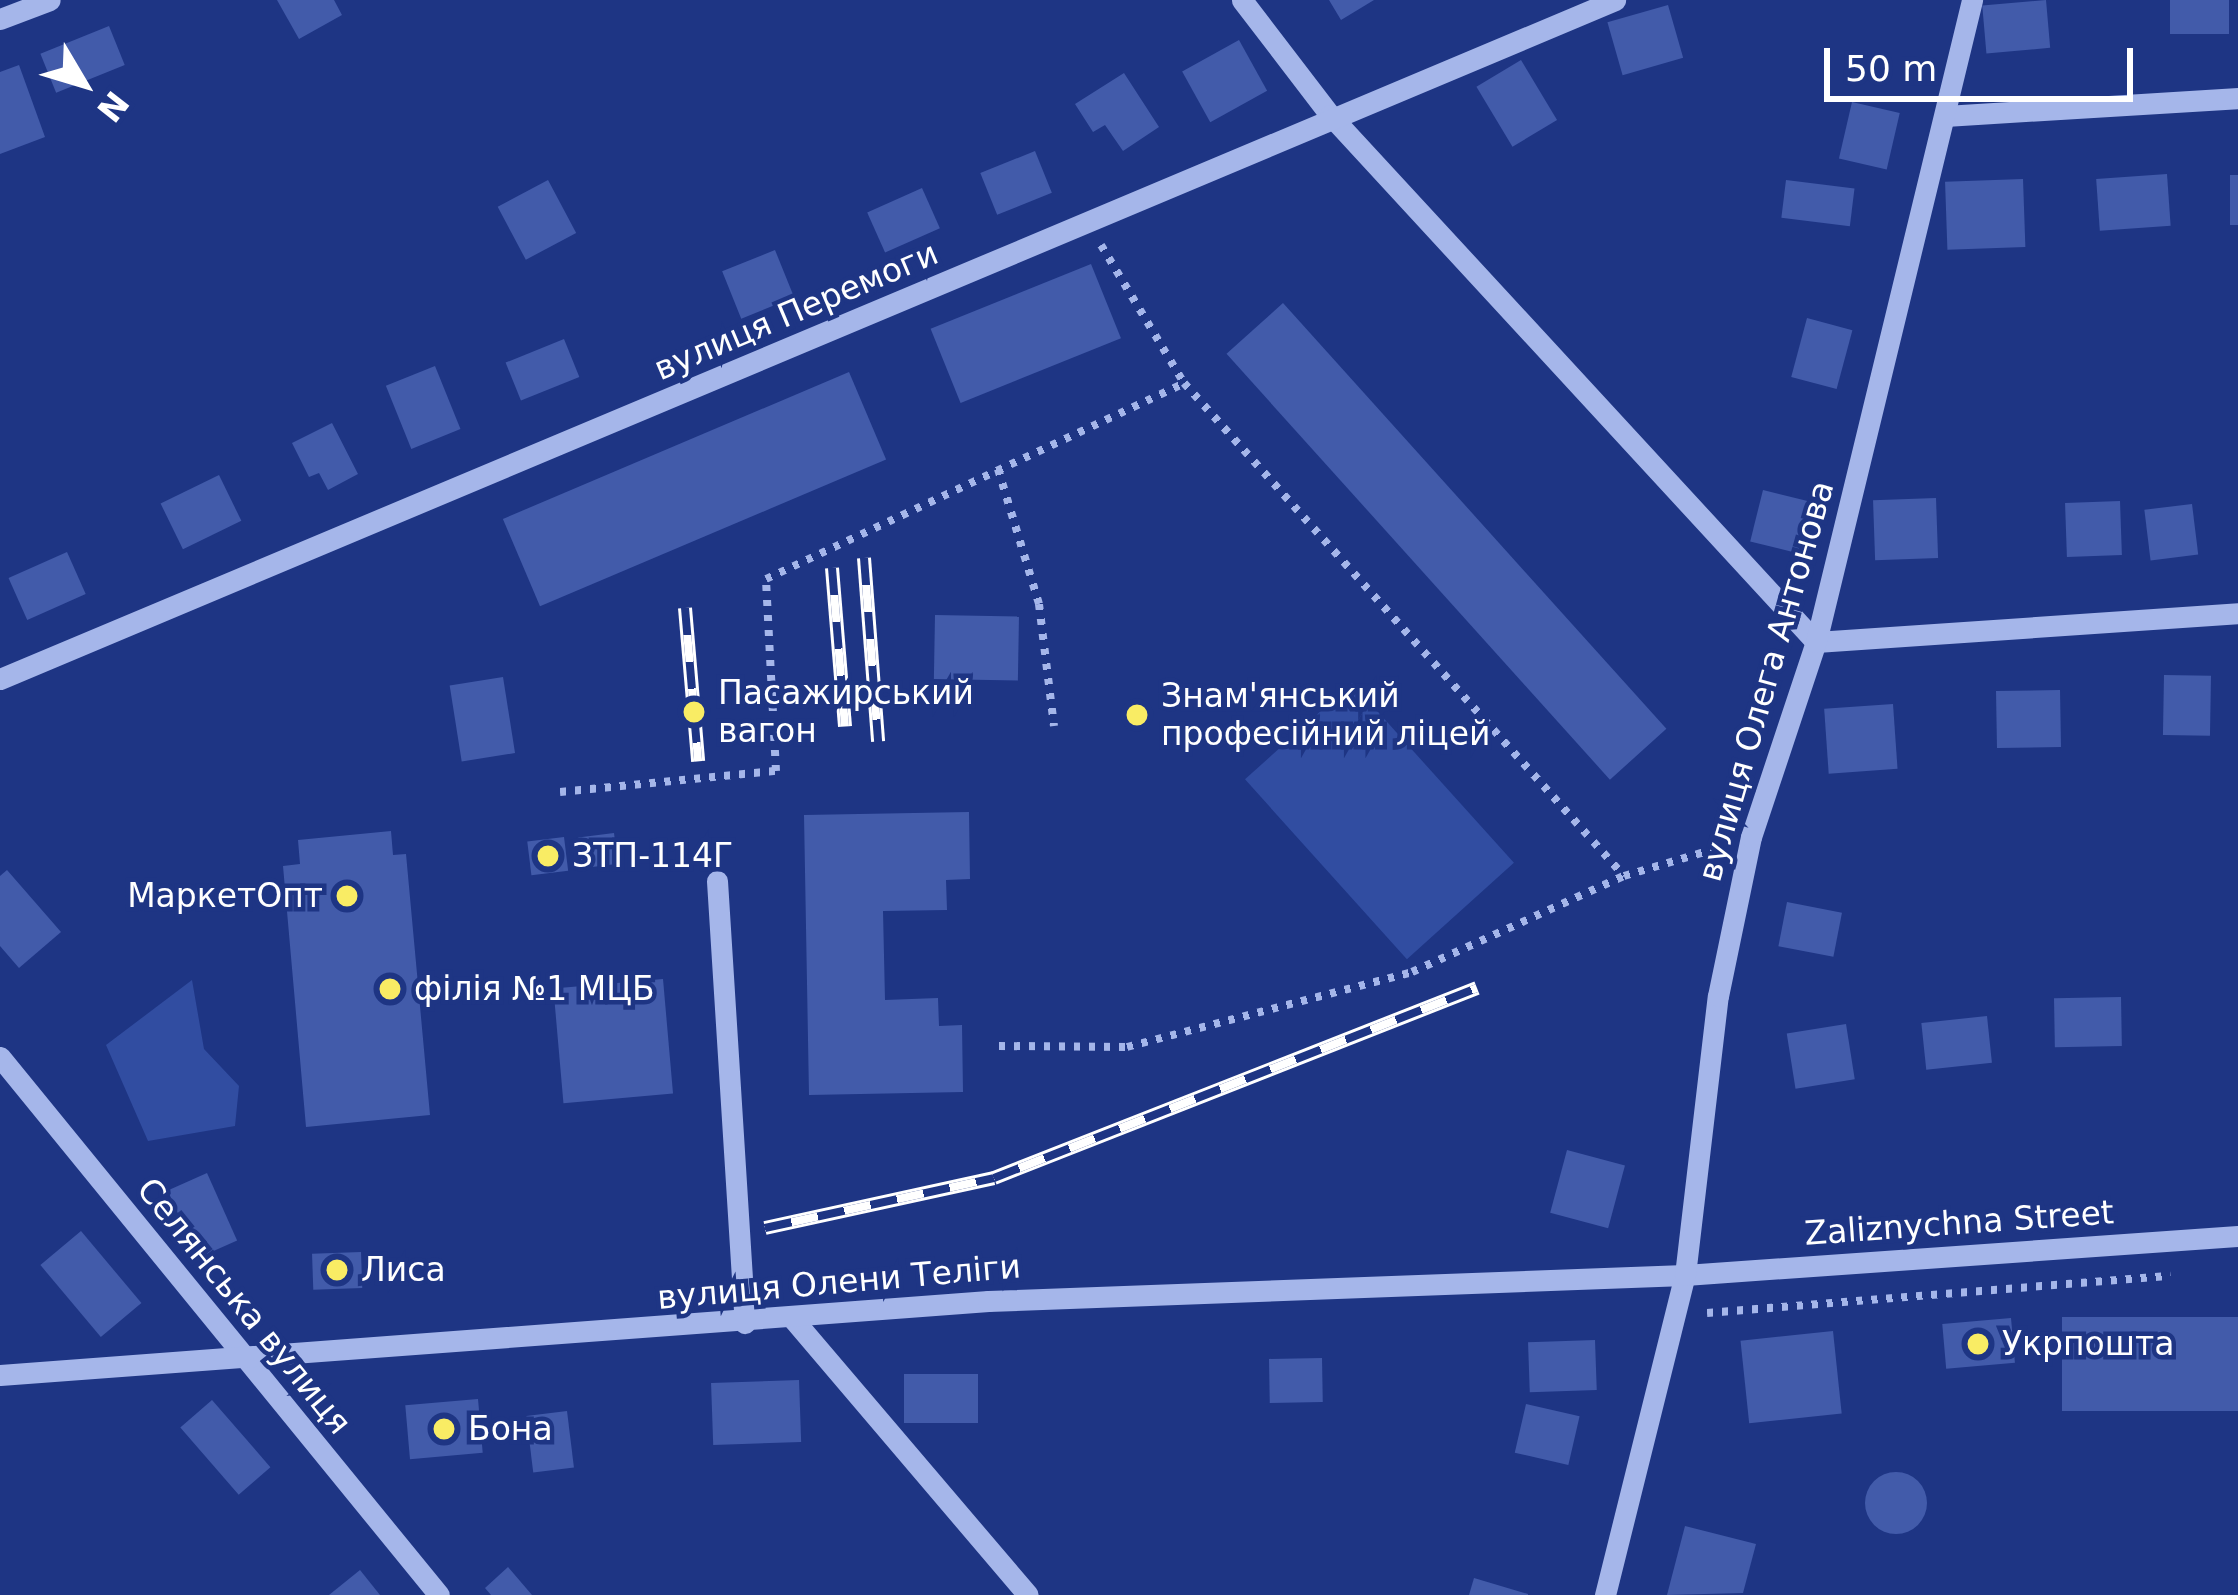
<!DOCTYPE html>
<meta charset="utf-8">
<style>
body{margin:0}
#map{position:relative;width:2238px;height:1595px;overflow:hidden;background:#1e3584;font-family:"DejaVu Sans",sans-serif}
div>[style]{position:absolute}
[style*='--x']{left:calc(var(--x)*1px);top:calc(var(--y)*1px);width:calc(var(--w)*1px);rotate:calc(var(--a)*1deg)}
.green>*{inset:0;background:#314da1;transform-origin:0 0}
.building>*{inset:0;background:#425baa;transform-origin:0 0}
.round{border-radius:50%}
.path>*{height:8px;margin-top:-4px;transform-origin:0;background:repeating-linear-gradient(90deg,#a5b6ea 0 6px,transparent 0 15px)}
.minor>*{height:21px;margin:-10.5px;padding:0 10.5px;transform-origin:10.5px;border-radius:10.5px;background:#a5b6ea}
.rail>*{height:14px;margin-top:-7px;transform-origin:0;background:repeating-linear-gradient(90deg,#1e3584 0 27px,#fff 0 54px);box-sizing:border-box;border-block:3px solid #fff}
.dots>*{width:33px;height:33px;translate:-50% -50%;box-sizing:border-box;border:6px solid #1e3584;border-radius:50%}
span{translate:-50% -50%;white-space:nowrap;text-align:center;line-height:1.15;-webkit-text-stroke:9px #1e3584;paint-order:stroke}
.street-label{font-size:33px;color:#fff}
.poi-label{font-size:33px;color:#fff}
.left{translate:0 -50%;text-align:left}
.right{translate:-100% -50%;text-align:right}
.north{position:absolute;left:24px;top:24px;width:120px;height:120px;-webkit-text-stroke:9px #1e3584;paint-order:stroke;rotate:128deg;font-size:33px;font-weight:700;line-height:48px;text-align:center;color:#fff}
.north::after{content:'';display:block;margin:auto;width:42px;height:54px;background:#fff;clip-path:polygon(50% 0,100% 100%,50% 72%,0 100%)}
.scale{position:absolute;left:1824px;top:48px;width:309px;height:54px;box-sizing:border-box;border:6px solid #fff;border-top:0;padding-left:15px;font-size:36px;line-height:42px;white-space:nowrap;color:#fff;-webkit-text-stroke:9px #1e3584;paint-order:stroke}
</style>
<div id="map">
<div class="green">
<div style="left:1352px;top:683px;width:242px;height:144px;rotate:48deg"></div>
<div style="clip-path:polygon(192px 980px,204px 1049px,239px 1086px,235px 1126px,148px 1141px,106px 1045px)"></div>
</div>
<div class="building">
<div style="clip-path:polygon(277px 0,334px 0,342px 15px,299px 39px)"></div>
<div style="clip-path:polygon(1329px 0,1374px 0,1341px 20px)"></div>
<div style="left:2046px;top:0;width:48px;height:64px;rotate:85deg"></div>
<div style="left:2170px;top:0;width:59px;height:34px"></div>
<div style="left:1668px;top:5px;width:55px;height:63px;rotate:74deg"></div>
<div style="left:109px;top:26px;width:42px;height:74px;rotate:68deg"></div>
<div style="left:1239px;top:40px;width:58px;height:65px;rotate:61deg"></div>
<div style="left:1521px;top:60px;width:70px;height:52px;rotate:59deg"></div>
<div style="clip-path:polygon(19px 65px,45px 137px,0 154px,0 72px)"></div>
<div style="clip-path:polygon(1124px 73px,1159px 127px,1123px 151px,1105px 125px,1093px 132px,1075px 104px)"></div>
<div style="left:1852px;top:102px;width:49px;height:58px;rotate:13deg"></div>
<div style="left:1035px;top:151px;width:45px;height:59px;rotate:68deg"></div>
<div style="left:2167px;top:174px;width:52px;height:71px;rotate:86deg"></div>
<div style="left:2230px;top:175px;width:8px;height:50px"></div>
<div style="left:2023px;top:179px;width:68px;height:78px;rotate:88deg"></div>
<div style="left:548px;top:180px;width:60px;height:57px;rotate:62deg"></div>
<div style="left:1786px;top:180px;width:69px;height:38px;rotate:7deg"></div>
<div style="left:922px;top:188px;width:44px;height:60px;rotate:66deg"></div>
<div style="left:775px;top:250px;width:51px;height:57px;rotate:68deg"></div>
<div style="left:1091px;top:264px;width:80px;height:173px;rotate:68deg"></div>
<div style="left:1283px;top:303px;width:573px;height:76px;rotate:48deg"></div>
<div style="left:1807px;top:318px;width:47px;height:61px;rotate:15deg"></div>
<div style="left:564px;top:339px;width:41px;height:63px;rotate:68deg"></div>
<div style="left:435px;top:366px;width:68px;height:53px;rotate:68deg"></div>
<div style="left:849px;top:372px;width:95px;height:376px;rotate:67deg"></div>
<div style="clip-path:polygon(332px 423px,358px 474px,328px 490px,319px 473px,309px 477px,292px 443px)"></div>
<div style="left:219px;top:475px;width:51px;height:65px;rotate:64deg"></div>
<div style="left:1763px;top:490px;width:49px;height:53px;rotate:14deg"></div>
<div style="left:1936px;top:498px;width:60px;height:63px;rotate:88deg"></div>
<div style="left:2120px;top:501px;width:54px;height:55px;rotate:88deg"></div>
<div style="left:2192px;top:504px;width:51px;height:48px;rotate:83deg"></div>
<div style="left:67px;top:552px;width:46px;height:64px;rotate:66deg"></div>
<div style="left:935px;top:615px;width:84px;height:64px;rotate:1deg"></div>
<div style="left:2164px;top:675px;width:47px;height:60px;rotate:1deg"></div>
<div style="left:503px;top:677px;width:77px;height:54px;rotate:81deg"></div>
<div style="left:2060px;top:690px;width:57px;height:64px;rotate:89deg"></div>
<div style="left:1893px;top:704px;width:65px;height:69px;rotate:86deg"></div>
<div style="clip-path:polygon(969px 812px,970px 879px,946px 880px,947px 910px,883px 911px,885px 1000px,938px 998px,939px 1026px,962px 1025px,963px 1092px,809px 1095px,804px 815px)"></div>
<div style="clip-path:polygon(391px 831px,393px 855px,406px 854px,430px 1115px,306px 1127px,283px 866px,300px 864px,298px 840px)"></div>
<div style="left:614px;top:833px;width:31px;height:36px;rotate:83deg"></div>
<div style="left:564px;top:837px;width:34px;height:37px;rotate:83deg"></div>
<div style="clip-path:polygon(7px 870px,61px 932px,19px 968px,0 946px,0 876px)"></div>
<div style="left:1787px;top:902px;width:56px;height:45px;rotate:11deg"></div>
<div style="left:663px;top:979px;width:115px;height:110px;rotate:85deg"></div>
<div style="left:2121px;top:997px;width:49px;height:67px;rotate:89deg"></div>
<div style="left:1987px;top:1016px;width:47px;height:66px;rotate:84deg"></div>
<div style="left:1846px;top:1024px;width:56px;height:60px;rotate:81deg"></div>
<div style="left:1567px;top:1150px;width:60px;height:65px;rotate:15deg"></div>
<div style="left:207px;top:1173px;width:74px;height:43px;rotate:66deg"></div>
<div style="left:81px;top:1231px;width:94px;height:53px;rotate:50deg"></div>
<div style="left:361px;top:1252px;width:36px;height:49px;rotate:88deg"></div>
<div style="left:2238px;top:1317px;width:94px;height:176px;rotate:90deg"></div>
<div style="left:2011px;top:1318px;width:45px;height:69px;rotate:85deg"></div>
<div style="left:1833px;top:1331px;width:83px;height:93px;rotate:84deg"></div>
<div style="left:1595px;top:1340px;width:50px;height:67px;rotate:88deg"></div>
<div style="left:1322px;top:1358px;width:44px;height:53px;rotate:89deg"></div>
<div style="left:978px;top:1374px;width:49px;height:74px;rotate:90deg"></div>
<div style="left:799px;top:1380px;width:62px;height:88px;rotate:88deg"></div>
<div style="left:478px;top:1399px;width:54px;height:73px;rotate:85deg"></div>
<div style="left:212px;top:1400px;width:89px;height:42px;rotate:49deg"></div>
<div style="left:1526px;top:1404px;width:55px;height:50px;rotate:13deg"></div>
<div style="left:567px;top:1411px;width:57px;height:41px;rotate:83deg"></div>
<div class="round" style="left:1865px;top:1472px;width:62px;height:62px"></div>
<div style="clip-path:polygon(1685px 1526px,1756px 1544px,1743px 1593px,1667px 1595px)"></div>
<div style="clip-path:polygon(508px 1567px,532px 1595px,491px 1595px,485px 1588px)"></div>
<div style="clip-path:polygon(360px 1570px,380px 1595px,329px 1595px)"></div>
<div style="clip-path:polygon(1474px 1578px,1528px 1594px,1528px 1595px,1469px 1595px)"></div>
</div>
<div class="path">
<div style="--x:1101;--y:245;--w:161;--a:59"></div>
<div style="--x:998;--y:469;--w:141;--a:73.1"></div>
<div style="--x:1039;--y:604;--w:123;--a:83"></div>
<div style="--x:560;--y:792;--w:217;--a:-5.6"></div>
<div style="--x:776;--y:771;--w:192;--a:-93"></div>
<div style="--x:766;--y:579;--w:462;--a:-25.1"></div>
<div style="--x:1184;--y:383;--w:661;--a:48.25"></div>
<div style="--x:1624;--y:876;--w:101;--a:-16.6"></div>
<div style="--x:999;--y:1046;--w:128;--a:0.4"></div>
<div style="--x:1127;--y:1047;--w:295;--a:-14.7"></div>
<div style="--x:1412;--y:972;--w:233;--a:-24.4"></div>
<div style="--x:1707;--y:1313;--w:465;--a:-4.6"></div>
</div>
<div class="minor">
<div style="--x:1242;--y:0;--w:145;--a:52.6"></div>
<div style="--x:1330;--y:115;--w:717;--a:47.32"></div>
<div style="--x:1816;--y:642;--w:423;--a:-3.9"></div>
<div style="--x:0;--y:19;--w:53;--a:-20.8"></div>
<div style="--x:1945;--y:116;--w:294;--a:-3.5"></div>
<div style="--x:0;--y:679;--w:1752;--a:-22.8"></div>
<div style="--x:717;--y:881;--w:443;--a:86.4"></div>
<div style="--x:0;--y:1057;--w:694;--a:50.79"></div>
<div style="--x:793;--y:1319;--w:362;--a:49.6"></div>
<div style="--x:0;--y:1375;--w:991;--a:-4.28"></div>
<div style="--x:988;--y:1301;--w:697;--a:-2.14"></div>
<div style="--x:1685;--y:1275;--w:554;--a:-4.03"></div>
<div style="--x:1605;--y:1595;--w:330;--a:-76"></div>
<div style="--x:1685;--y:1275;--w:281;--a:-83.3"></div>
<div style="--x:1718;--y:996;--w:162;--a:-78.3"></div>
<div style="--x:1751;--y:837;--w:206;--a:-71.6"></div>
<div style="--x:1816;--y:642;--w:661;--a:-76.34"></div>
</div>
<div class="rail">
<div style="--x:864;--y:558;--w:184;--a:85.6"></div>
<div style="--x:832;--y:568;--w:159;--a:85.3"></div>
<div style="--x:685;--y:608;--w:154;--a:85.1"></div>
<div style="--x:765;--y:1228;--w:234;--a:-12.3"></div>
<div style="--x:994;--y:1178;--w:519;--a:-21.47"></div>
</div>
<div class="dots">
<div style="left:694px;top:712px;background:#f9ec64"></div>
<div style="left:1137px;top:715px;background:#f9ec64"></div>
<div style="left:548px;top:856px;background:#f9ec64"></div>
<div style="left:347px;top:896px;background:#f9ec64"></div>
<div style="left:390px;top:989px;background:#f9ec64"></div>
<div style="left:337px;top:1270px;background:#f9ec64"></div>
<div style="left:1978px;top:1344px;background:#f9ec64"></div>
<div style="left:444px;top:1429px;background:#f9ec64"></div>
</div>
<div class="street-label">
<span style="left:796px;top:311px;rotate:-23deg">вулиця Перемоги</span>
<span style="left:1766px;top:681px;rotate:-74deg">вулиця Олега Антонова</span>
<span style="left:1959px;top:1223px;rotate:-4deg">Zaliznychna Street</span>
<span style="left:839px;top:1282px;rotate:-5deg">вулиця Олени Теліги</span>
<span style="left:244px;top:1306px;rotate:51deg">Селянська вулиця</span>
</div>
<div class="poi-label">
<span class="left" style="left:718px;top:712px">Пасажирський<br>вагон</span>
<span class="left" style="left:1161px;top:715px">Знам'янський<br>професійний ліцей</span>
<span class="left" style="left:572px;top:856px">ЗТП-114Г</span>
<span class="right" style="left:323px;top:896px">МаркетОпт</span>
<span class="left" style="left:414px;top:989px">філія №1 МЦБ</span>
<span class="left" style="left:361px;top:1270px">Лиса</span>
<span class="left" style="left:2002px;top:1344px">Укрпошта</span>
<span class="left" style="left:468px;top:1429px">Бона</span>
</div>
<div class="north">N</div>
<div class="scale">50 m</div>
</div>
